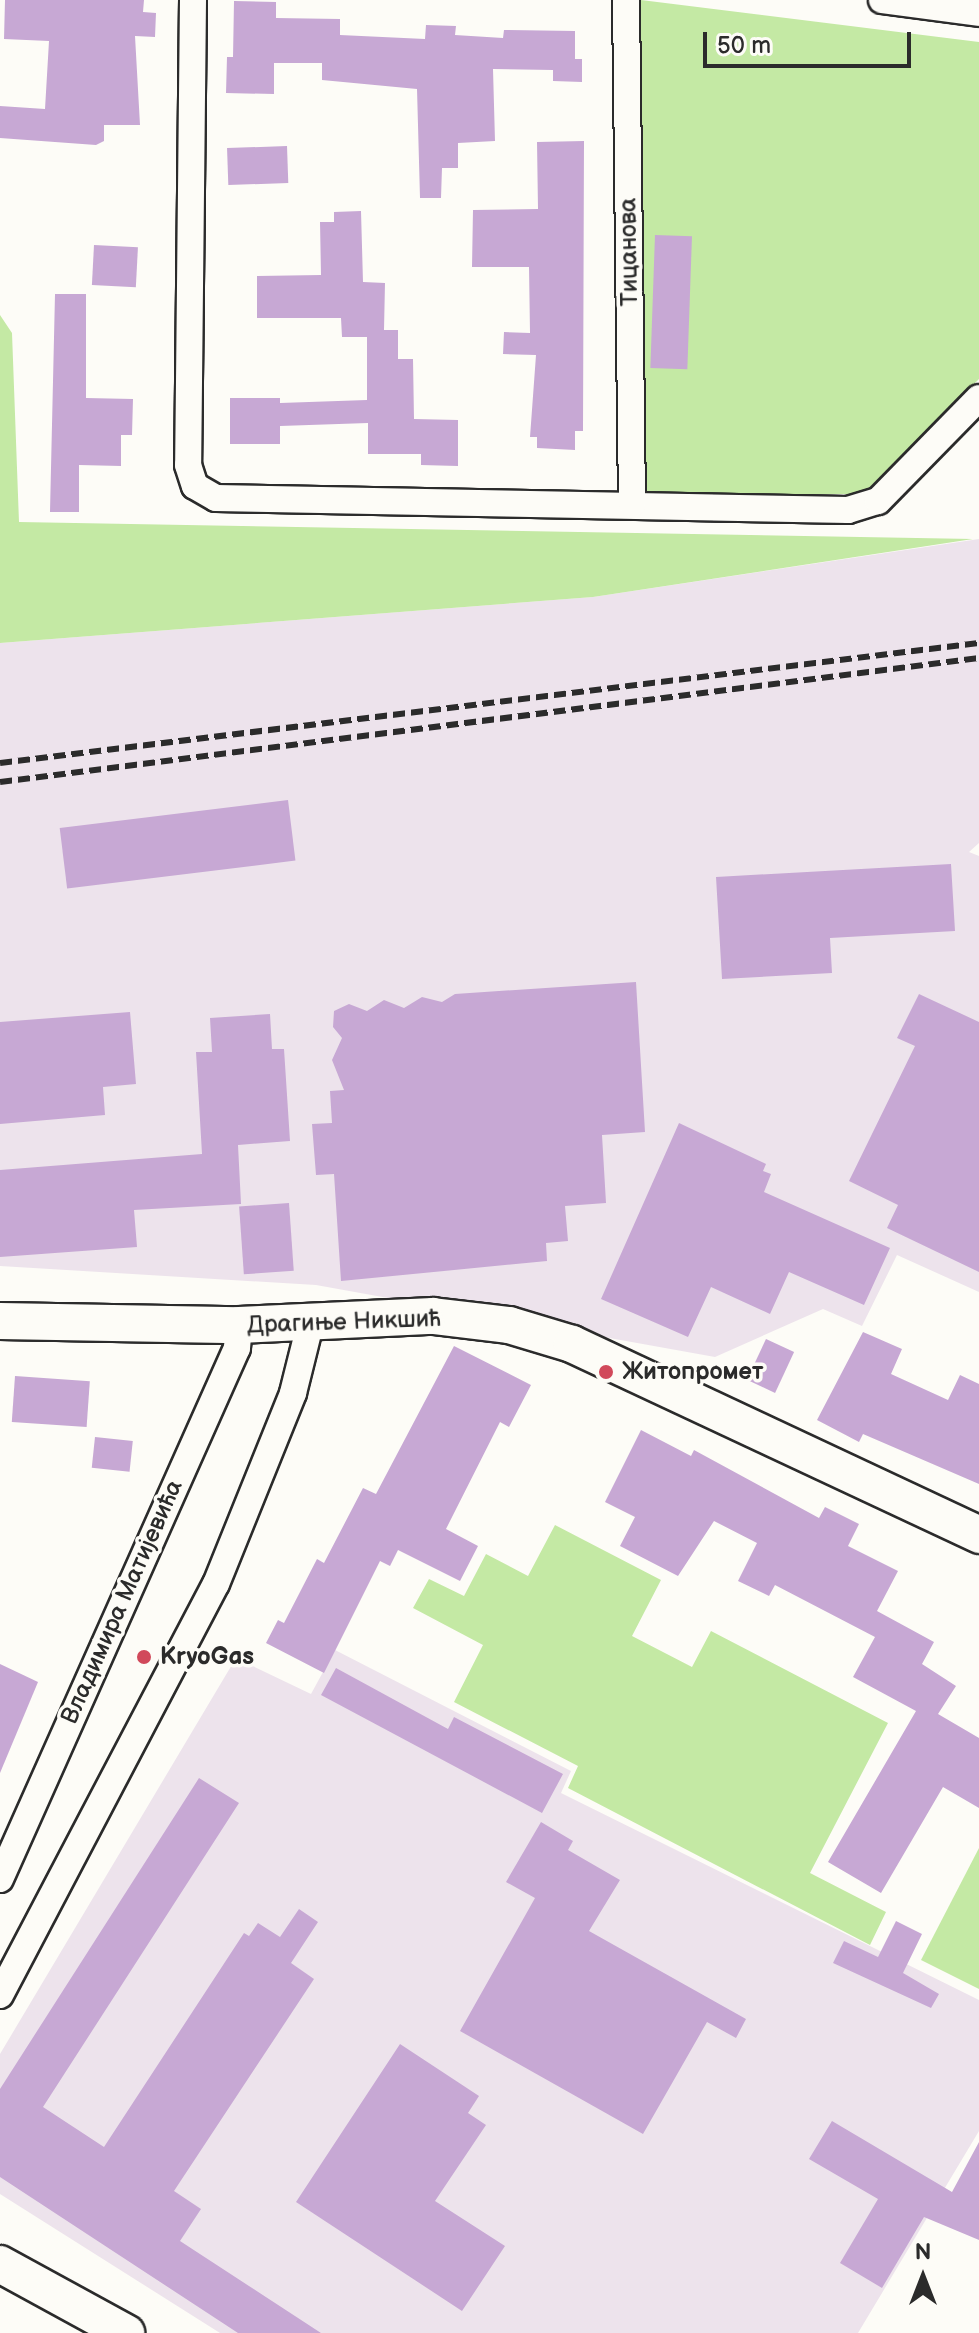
<!DOCTYPE html>
<meta charset="utf-8">
<style>
body{margin:0}
#map{position:relative;width:979px;height:2333px;overflow:hidden;background:#fdfcf7;font-family:"Balsamiq Sans",sans-serif}
div>[style]{position:absolute}
[style*='--x']{left:calc(var(--x)*1px);top:calc(var(--y)*1px);width:calc(var(--w)*1px);rotate:calc(var(--a)*1deg)}
.built>*{inset:0;background:#ede3ec}
.green>*{inset:0;background:#c4e9a4}
.building>*{inset:0;background:#c7a8d4;transform-origin:0 0}
.roads{filter:drop-shadow(2px 0 #2b2b2b) drop-shadow(-2px 0 #2b2b2b) drop-shadow(0 2px #2b2b2b) drop-shadow(0 -2px #2b2b2b)}
.street>*{height:26px;margin:-13px;padding:0 13px;transform-origin:13px;border-radius:13px;background:#fdfcf7}
.secondary>*{height:36px;margin:-18px;padding:0 18px;transform-origin:18px;border-radius:18px;background:#fdfcf7}
.rail>*{height:6px;margin-top:-3px;transform-origin:0;background:repeating-linear-gradient(90deg,#2b2b2b 0 12px,transparent 0 18px)}
.dots>*{width:22px;height:22px;translate:-50% -50%;box-sizing:border-box;border:4px solid #fdfcf7;border-radius:50%}
span{translate:-50% -50%;white-space:nowrap;text-align:center;line-height:1.15;-webkit-text-stroke:7px #fdfcf7;paint-order:stroke}
.street-label{font-size:24px;color:#2b2b2b}
.poi-label{font-size:24px;color:#2b2b2b;font-weight:700}
.left{translate:0 -50%;text-align:left}
.north{position:absolute;left:883px;top:2237px;width:80px;height:80px;-webkit-text-stroke:6px #fdfcf7;paint-order:stroke;rotate:0deg;font-size:22px;font-weight:700;line-height:32px;text-align:center;color:#2b2b2b}
.north::after{content:'';display:block;margin:auto;width:28px;height:36px;background:#2b2b2b;clip-path:polygon(50% 0,100% 100%,50% 72%,0 100%)}
.scale{position:absolute;left:703px;top:32px;width:208px;height:36px;box-sizing:border-box;border:4px solid #2b2b2b;border-top:0;padding-left:10px;font-size:24px;line-height:28px;white-space:nowrap;color:#2b2b2b;-webkit-text-stroke:6px #fdfcf7;paint-order:stroke}
</style>
<div id="map">
<div class="built">
<div style="clip-path:polygon(979px 539px,979px 843px,969px 852px,979px 856px,979px 1292px,897px 1255px,862px 1326px,823px 1309px,715px 1357px,316px 1285px,0 1266px,0 643px,593px 597px)"></div>
<div style="clip-path:polygon(335px 1650px,571px 1771px,561px 1793px,979px 2000px,979px 2131px,858px 2333px,220px 2333px,0 2194px,0 2054px,236px 1658px,311px 1694px)"></div>
</div>
<div class="green">
<div style="clip-path:polygon(641px 0,979px 42px,979px 379px,863px 494px,632px 494px)"></div>
<div style="clip-path:polygon(0 315px,12px 333px,19px 522px,973px 539px,593px 597px,0 643px)"></div>
<div style="clip-path:polygon(555px 1525px,661px 1580px,632px 1636px,692px 1667px,711px 1631px,888px 1723px,810px 1873px,886px 1912px,870px 1945px,568px 1788px,578px 1766px,454px 1702px,483px 1645px,413px 1608px,429px 1579px,464px 1596px,486px 1554px,528px 1576px)"></div>
<div style="clip-path:polygon(979px 1848px,979px 1989px,921px 1960px)"></div>
</div>
<div class="building">
<div style="clip-path:polygon(5px 0,144px 0,143px 12px,156px 13px,155px 37px,135px 36px,140px 125px,104px 125px,104px 141px,96px 145px,0 138px,0 106px,45px 109px,49px 41px,4px 39px)"></div>
<div style="clip-path:polygon(234px 1px,276px 2px,276px 18px,340px 19px,340px 35px,425px 39px,426px 25px,456px 26px,455px 35px,503px 38px,504px 30px,575px 31px,575px 59px,582px 59px,582px 82px,553px 81px,553px 70px,493px 69px,495px 141px,458px 143px,458px 168px,442px 168px,441px 198px,420px 198px,417px 89px,322px 80px,322px 63px,274px 63px,274px 94px,226px 93px,227px 57px,233px 57px)"></div>
<div style="clip-path:polygon(584px 141px,583px 431px,575px 431px,575px 450px,537px 448px,537px 437px,530px 437px,536px 355px,503px 354px,504px 332px,530px 333px,529px 267px,472px 267px,473px 210px,538px 209px,537px 142px)"></div>
<div style="left:287px;top:146px;width:37px;height:60px;rotate:88deg"></div>
<div style="clip-path:polygon(361px 211px,363px 282px,385px 283px,384px 330px,398px 330px,398px 359px,413px 359px,414px 419px,458px 420px,458px 466px,421px 465px,421px 454px,368px 454px,368px 423px,280px 426px,280px 444px,230px 444px,230px 398px,280px 398px,280px 403px,367px 400px,367px 337px,342px 337px,341px 318px,257px 318px,257px 276px,321px 275px,320px 222px,334px 222px,334px 212px)"></div>
<div style="left:655px;top:235px;width:37px;height:133px;rotate:2deg"></div>
<div style="left:94px;top:245px;width:44px;height:40px;rotate:3deg"></div>
<div style="clip-path:polygon(55px 294px,86px 294px,86px 398px,133px 399px,132px 435px,121px 435px,121px 466px,79px 465px,79px 512px,50px 512px)"></div>
<div style="left:288px;top:800px;width:61px;height:230px;rotate:83deg"></div>
<div style="clip-path:polygon(951px 864px,955px 931px,830px 938px,832px 973px,722px 979px,716px 877px)"></div>
<div style="clip-path:polygon(636px 982px,645px 1132px,602px 1135px,606px 1203px,565px 1206px,568px 1241px,546px 1243px,547px 1261px,341px 1281px,334px 1174px,316px 1175px,312px 1124px,332px 1123px,330px 1091px,344px 1090px,332px 1060px,342px 1038px,333px 1027px,334px 1011px,349px 1004px,367px 1011px,384px 1000px,404px 1008px,422px 997px,442px 1002px,455px 994px)"></div>
<div style="clip-path:polygon(919px 994px,979px 1022px,979px 1272px,887px 1228px,898px 1205px,849px 1181px,915px 1046px,897px 1038px)"></div>
<div style="clip-path:polygon(130px 1012px,136px 1084px,103px 1087px,105px 1115px,0 1124px,0 1022px)"></div>
<div style="clip-path:polygon(270px 1014px,272px 1049px,284px 1049px,290px 1141px,238px 1145px,241px 1204px,134px 1210px,137px 1247px,0 1257px,0 1170px,202px 1154px,196px 1052px,212px 1052px,210px 1018px)"></div>
<div style="clip-path:polygon(679px 1123px,766px 1164px,763px 1171px,771px 1174px,764px 1192px,890px 1248px,864px 1305px,789px 1272px,770px 1314px,711px 1287px,688px 1337px,601px 1299px)"></div>
<div style="left:289px;top:1203px;width:68px;height:50px;rotate:86deg"></div>
<div style="clip-path:polygon(863px 1332px,902px 1349px,891px 1374px,948px 1400px,960px 1375px,979px 1384px,979px 1484px,863px 1434px,859px 1442px,817px 1420px)"></div>
<div style="left:766px;top:1339px;width:31px;height:45px;rotate:25deg"></div>
<div style="clip-path:polygon(454px 1346px,531px 1385px,509px 1427px,500px 1422px,446px 1529px,478px 1546px,460px 1581px,398px 1550px,390px 1566px,380px 1561px,324px 1673px,266px 1643px,278px 1620px,284px 1623px,317px 1559px,324px 1563px,363px 1488px,376px 1494px)"></div>
<div style="left:15px;top:1376px;width:75px;height:46px;rotate:4deg"></div>
<div style="clip-path:polygon(641px 1430px,691px 1456px,694px 1450px,819px 1518px,825px 1507px,859px 1524px,848px 1546px,898px 1571px,877px 1611px,934px 1642px,922px 1664px,956px 1686px,938px 1714px,979px 1738px,979px 1808px,943px 1787px,881px 1893px,828px 1862px,916px 1711px,853px 1677px,875px 1637px,775px 1585px,769px 1596px,738px 1581px,757px 1543px,714px 1521px,678px 1576px,620px 1546px,635px 1517px,605px 1502px)"></div>
<div style="left:95px;top:1437px;width:38px;height:31px;rotate:6deg"></div>
<div style="clip-path:polygon(0 1664px,38px 1682px,0 1773px)"></div>
<div style="clip-path:polygon(336px 1668px,448px 1729px,454px 1717px,563px 1774px,542px 1813px,321px 1695px)"></div>
<div style="clip-path:polygon(199px 1778px,239px 1803px,43px 2107px,104px 2147px,244px 1933px,249px 1936px,258px 1923px,280px 1937px,299px 1909px,318px 1922px,291px 1963px,314px 1979px,174px 2191px,201px 2209px,180px 2241px,321px 2333px,238px 2333px,0 2177px,0 2089px)"></div>
<div style="clip-path:polygon(541px 1822px,573px 1841px,568px 1850px,620px 1880px,589px 1931px,746px 2019px,736px 2038px,707px 2022px,643px 2134px,460px 2031px,535px 1898px,506px 1882px)"></div>
<div style="clip-path:polygon(896px 1921px,922px 1934px,903px 1973px,939px 1994px,931px 2008px,833px 1963px,844px 1941px,878px 1957px)"></div>
<div style="clip-path:polygon(400px 2044px,479px 2096px,468px 2113px,486px 2125px,435px 2201px,505px 2246px,462px 2311px,296px 2202px)"></div>
<div style="clip-path:polygon(832px 2121px,952px 2192px,979px 2142px,979px 2240px,924px 2217px,882px 2288px,840px 2263px,878px 2199px,809px 2159px)"></div>
</div>
<div class="roads">
<div class="street">
<div style="--x:193;--y:0;--w:465;--a:90.6"></div>
<div style="--x:188;--y:465;--w:22;--a:72"></div>
<div style="--x:195;--y:486;--w:24;--a:30"></div>
<div style="--x:216;--y:498;--w:632;--a:1.09"></div>
<div style="--x:848;--y:510;--w:31;--a:-17"></div>
<div style="--x:878;--y:501;--w:144;--a:-45.6"></div>
<div style="--x:626;--y:0;--w:504;--a:89.32"></div>
<div style="--x:882;--y:0;--w:98;--a:7.6"></div>
<div style="--x:0;--y:1879;--w:581;--a:-65.95"></div>
<div style="--x:237;--y:1348;--w:23;--a:-85"></div>
<div style="--x:0;--y:1995;--w:464;--a:-62.3"></div>
<div style="--x:216;--y:1584;--w:206;--a:-68"></div>
<div style="--x:293;--y:1393;--w:74;--a:-76"></div>
</div>
<div class="secondary">
<div style="--x:0;--y:1321;--w:239;--a:1"></div>
<div style="--x:239;--y:1325;--w:194;--a:-2.7"></div>
<div style="--x:433;--y:1316;--w:77;--a:6.8"></div>
<div style="--x:509;--y:1325;--w:66;--a:16.8"></div>
<div style="--x:572;--y:1344;--w:450;--a:25.1"></div>
<div style="--x:0;--y:2264;--w:144;--a:28.7"></div>
</div>
</div>
<div class="rail">
<div style="--x:0;--y:763;--w:986;--a:-6.99"></div>
<div style="--x:0;--y:782;--w:987;--a:-7.22"></div>
</div>
<div class="dots">
<div style="left:606px;top:1372px;background:#d1495b"></div>
<div style="left:144px;top:1657px;background:#d1495b"></div>
</div>
<div class="street-label">
<span style="left:629px;top:252px;rotate:-91deg">Тицанова</span>
<span style="left:344px;top:1322px;rotate:-2deg">Драгиње Никшић</span>
<span style="left:122px;top:1602px;rotate:-66deg">Владимира Матијевића</span>
</div>
<div class="poi-label">
<span class="left" style="left:622px;top:1372px">Житопромет</span>
<span class="left" style="left:160px;top:1657px">KryoGas</span>
</div>
<div class="north">N</div>
<div class="scale">50 m</div>
</div>
